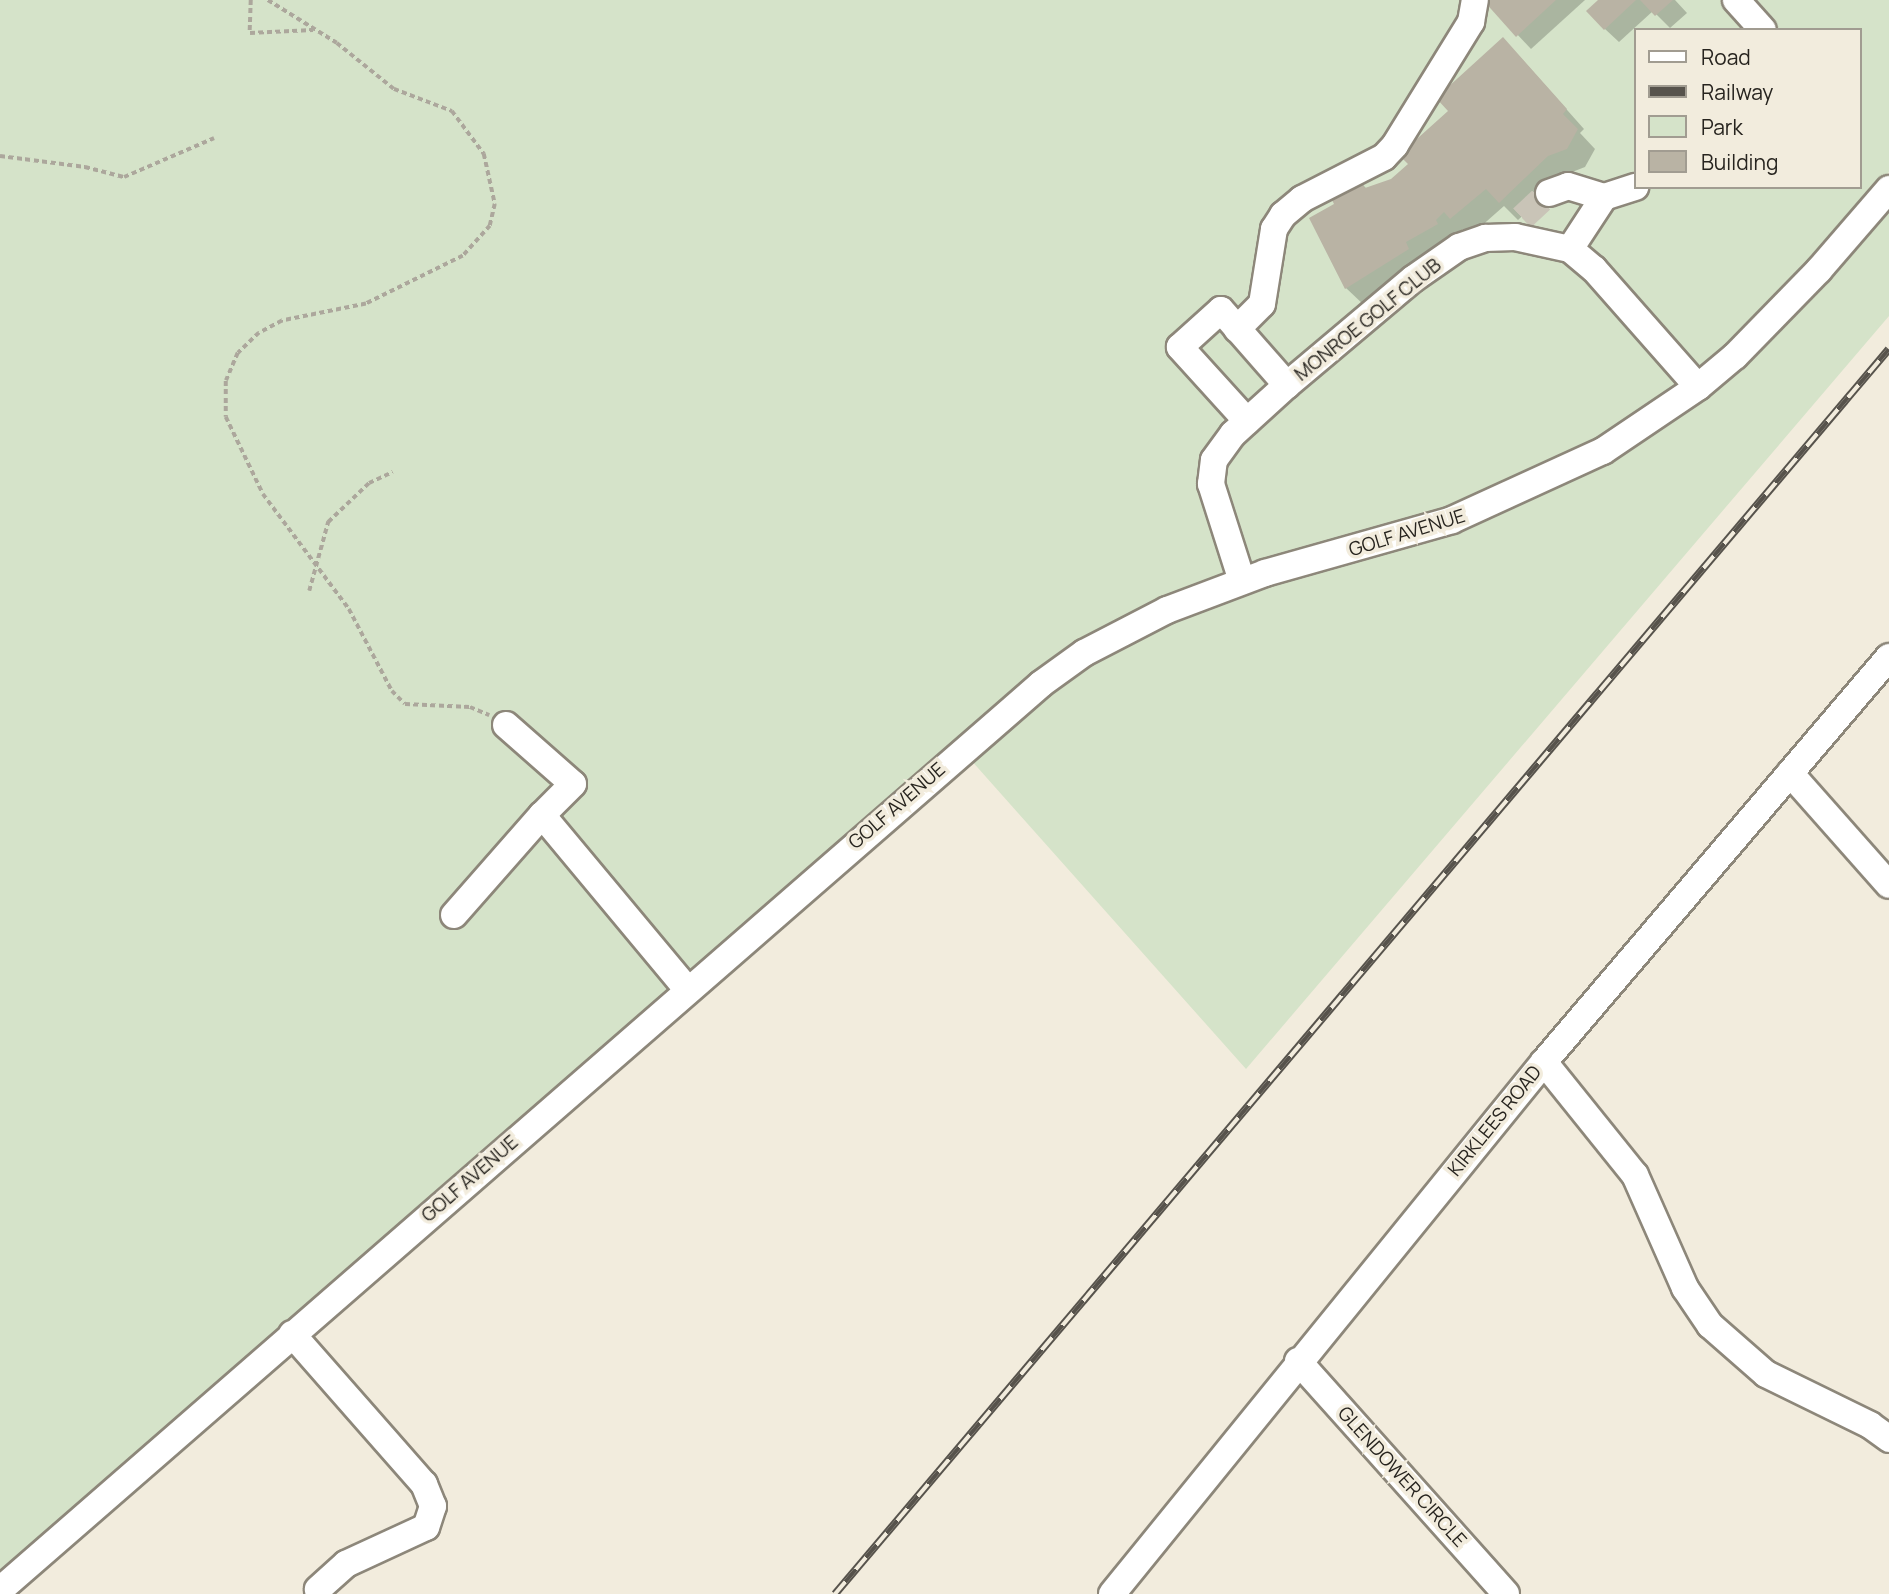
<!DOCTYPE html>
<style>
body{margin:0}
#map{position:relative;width:1889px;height:1594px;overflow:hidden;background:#f2ecdd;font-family:Manrope,sans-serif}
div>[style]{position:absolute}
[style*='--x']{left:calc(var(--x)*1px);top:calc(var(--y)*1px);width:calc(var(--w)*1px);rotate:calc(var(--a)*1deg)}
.green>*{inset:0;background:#d5e3c9}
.shadow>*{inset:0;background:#0003}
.building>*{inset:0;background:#b9b3a4}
.minor-tunnel>*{height:26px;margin-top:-13px;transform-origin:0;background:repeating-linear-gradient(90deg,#c9c4b7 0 26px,transparent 0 39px)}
.path>*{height:3.5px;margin-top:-1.75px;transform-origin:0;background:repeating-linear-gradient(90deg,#aca79c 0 5px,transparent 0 8.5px)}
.roads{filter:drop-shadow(2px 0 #8d877a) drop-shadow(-2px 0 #8d877a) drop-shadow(0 2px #8d877a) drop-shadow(0 -2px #8d877a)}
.minor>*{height:26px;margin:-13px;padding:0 13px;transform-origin:13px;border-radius:13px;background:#fff}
.rail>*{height:8px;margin-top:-4px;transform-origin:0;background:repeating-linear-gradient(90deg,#f2ecdd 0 16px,#57534c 0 32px);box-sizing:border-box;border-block:2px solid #57534c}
span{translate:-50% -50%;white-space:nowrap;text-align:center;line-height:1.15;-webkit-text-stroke:7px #f2ecdd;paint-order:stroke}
.street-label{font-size:19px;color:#27241f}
.legend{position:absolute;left:1634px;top:28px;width:228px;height:161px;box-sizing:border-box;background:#f2ecdd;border:2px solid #a19c91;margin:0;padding:9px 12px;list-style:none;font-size:21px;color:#27241f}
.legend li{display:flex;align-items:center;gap:14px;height:35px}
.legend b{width:35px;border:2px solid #a19c91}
</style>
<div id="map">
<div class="green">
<div style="clip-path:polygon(evenodd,0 0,1889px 0,1889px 172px,1831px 240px,1721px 351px,1616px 430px,1461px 504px,1267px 559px,1035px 674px,426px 1199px,0 1574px,0 0,1635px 30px,1859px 30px,1859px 187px,1635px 187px,1635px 30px)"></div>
<div style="clip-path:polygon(1889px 210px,1889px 316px,1246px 1069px,970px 759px,1067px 679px,1135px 639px,1214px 604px,1472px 526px,1594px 470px,1668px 426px,1731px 378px,1789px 322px)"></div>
</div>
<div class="shadow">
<div style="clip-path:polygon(1485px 0,1585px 0,1531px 49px)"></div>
<div style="clip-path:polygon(1600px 0,1675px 0,1687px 13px,1670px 28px,1653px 11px,1619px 42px,1605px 29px)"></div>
<div style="clip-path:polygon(1521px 58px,1584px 129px,1580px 133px,1595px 149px,1585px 167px,1567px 174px,1518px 220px,1504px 206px,1470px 236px,1463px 229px,1365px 306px,1346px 288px,1336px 205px,1361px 183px,1367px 189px,1392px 180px)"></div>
</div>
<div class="building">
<div style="clip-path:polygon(1483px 0,1556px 0,1516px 37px)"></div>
<div style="clip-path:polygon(1598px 0,1636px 0,1604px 30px,1586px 11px)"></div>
<div style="clip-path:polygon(1640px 0,1673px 0,1655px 16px)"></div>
<div style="clip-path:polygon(1503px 37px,1567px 109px,1563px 114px,1578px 129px,1567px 149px,1548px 156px,1499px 203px,1486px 189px,1450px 219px,1444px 212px,1436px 220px,1438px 224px,1406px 242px,1409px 249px,1345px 289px,1309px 218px,1334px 204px,1330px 196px,1361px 181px,1365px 188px,1391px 179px,1408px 164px,1399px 155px,1448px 111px,1436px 98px)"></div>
</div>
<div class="minor-tunnel">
<div style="--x:1522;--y:218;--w:37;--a:-43"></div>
</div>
<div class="path">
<div style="--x:251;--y:0;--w:33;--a:92"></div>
<div style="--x:250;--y:33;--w:63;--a:-2.7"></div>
<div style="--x:268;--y:0;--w:81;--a:31.9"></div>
<div style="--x:337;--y:43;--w:73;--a:38.9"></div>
<div style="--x:394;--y:89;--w:62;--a:20.8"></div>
<div style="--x:452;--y:111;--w:54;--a:53.3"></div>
<div style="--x:484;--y:154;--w:51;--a:77.6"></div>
<div style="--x:495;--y:204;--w:23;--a:103"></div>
<div style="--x:490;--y:226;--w:40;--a:132"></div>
<div style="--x:463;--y:256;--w:108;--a:153.7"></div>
<div style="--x:366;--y:304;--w:86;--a:168.6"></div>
<div style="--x:282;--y:321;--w:26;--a:152"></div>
<div style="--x:259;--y:333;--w:29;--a:136"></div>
<div style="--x:238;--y:353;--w:30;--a:113"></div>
<div style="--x:226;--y:381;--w:36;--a:90"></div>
<div style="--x:226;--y:417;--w:85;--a:64.3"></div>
<div style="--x:263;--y:494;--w:144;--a:53.2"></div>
<div style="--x:349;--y:609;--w:93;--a:62.3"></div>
<div style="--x:392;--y:691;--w:18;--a:45"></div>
<div style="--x:405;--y:704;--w:65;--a:2.6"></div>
<div style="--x:470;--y:707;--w:21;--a:23"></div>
<div style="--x:0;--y:156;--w:86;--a:7.4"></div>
<div style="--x:85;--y:167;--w:40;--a:14.4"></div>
<div style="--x:124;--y:177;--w:98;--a:-23.4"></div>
<div style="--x:309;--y:591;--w:72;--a:-74.6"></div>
<div style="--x:328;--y:522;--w:57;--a:-43.6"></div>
<div style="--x:369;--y:483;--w:26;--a:-25"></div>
</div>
<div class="roads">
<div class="minor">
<div style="--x:1736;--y:0;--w:40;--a:48"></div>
<div style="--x:1549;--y:193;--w:20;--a:-20"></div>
<div style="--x:1568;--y:186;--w:38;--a:17"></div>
<div style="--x:1570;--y:249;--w:62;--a:-56.8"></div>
<div style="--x:1604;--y:197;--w:33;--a:-18"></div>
<div style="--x:1237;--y:329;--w:35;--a:-45"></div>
<div style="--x:1262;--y:304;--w:76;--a:-80.9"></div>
<div style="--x:1274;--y:229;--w:17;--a:-57"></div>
<div style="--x:1283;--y:215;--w:25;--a:-40"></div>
<div style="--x:1302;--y:199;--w:92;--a:-27.1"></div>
<div style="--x:1384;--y:157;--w:16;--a:-47"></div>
<div style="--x:1395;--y:145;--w:145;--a:-58.3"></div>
<div style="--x:1471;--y:22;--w:22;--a:-80"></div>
<div style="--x:1247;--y:421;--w:100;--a:-132.2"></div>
<div style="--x:1180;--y:347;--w:55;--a:-42.1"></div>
<div style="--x:1221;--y:310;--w:100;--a:48.7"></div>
<div style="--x:1242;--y:581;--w:102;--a:-107.7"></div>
<div style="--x:1211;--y:484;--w:24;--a:-83"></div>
<div style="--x:1214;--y:460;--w:32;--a:-54"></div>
<div style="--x:1233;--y:434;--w:73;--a:-42.2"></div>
<div style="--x:1287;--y:385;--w:165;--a:-40.1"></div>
<div style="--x:1413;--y:279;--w:56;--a:-34.8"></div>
<div style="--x:1459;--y:247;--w:28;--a:-19"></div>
<div style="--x:1485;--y:238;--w:30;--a:-2"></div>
<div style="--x:1515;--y:237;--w:56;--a:12.3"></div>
<div style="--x:1570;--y:249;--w:31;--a:40"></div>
<div style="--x:1594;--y:269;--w:157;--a:48.6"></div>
<div style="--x:506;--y:725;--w:89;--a:41.4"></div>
<div style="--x:573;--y:784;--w:44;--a:135"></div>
<div style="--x:1790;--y:773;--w:149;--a:48.5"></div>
<div style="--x:454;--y:915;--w:133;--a:-48.7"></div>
<div style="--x:542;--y:815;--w:226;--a:50.2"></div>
<div style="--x:1544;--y:1062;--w:145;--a:51.2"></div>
<div style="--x:1635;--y:1175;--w:124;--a:66.1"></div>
<div style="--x:1685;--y:1288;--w:45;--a:56"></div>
<div style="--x:1710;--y:1325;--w:74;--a:41.2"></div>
<div style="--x:1766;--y:1374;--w:116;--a:26.1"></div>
<div style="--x:1870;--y:1425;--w:24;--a:36"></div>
<div style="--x:292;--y:1334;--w:200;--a:48.7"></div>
<div style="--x:424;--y:1484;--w:24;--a:68"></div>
<div style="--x:433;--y:1506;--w:22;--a:108"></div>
<div style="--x:426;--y:1527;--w:88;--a:155.2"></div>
<div style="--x:346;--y:1564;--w:38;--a:138"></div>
<div style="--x:1298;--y:1361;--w:312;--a:48.2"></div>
<div style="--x:0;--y:1590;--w:1380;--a:-41.03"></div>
<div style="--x:1041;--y:684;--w:53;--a:-35.8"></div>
<div style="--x:1084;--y:653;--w:93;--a:-27.4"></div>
<div style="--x:1167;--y:610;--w:105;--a:-20.7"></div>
<div style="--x:1265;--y:573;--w:194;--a:-15.8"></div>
<div style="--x:1452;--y:520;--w:166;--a:-24.6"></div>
<div style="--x:1603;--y:451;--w:115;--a:-34"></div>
<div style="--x:1698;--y:387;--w:48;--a:-40"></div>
<div style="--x:1735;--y:356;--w:120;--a:-45.7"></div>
<div style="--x:1819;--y:270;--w:107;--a:-49.2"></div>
<div style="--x:1112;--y:1594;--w:685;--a:-50.92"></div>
<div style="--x:1544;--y:1062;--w:532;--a:-49.57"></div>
</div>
</div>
<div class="rail">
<div style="--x:835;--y:1594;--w:1631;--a:-49.75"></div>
</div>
<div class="street-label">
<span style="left:1368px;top:320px;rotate:-39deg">MONROE GOLF CLUB</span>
<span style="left:1407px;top:533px;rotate:-17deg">GOLF AVENUE</span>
<span style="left:897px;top:806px;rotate:-41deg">GOLF AVENUE</span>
<span style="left:1495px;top:1121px;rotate:-51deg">KIRKLEES ROAD</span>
<span style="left:470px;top:1179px;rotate:-41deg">GOLF AVENUE</span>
<span style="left:1402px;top:1477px;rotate:48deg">GLENDOWER CIRCLE</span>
</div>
<ul class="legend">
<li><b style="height:9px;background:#fff"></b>Road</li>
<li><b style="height:9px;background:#57534c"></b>Railway</li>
<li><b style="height:19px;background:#d5e3c9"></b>Park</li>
<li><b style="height:19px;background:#b9b3a4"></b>Building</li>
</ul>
</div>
